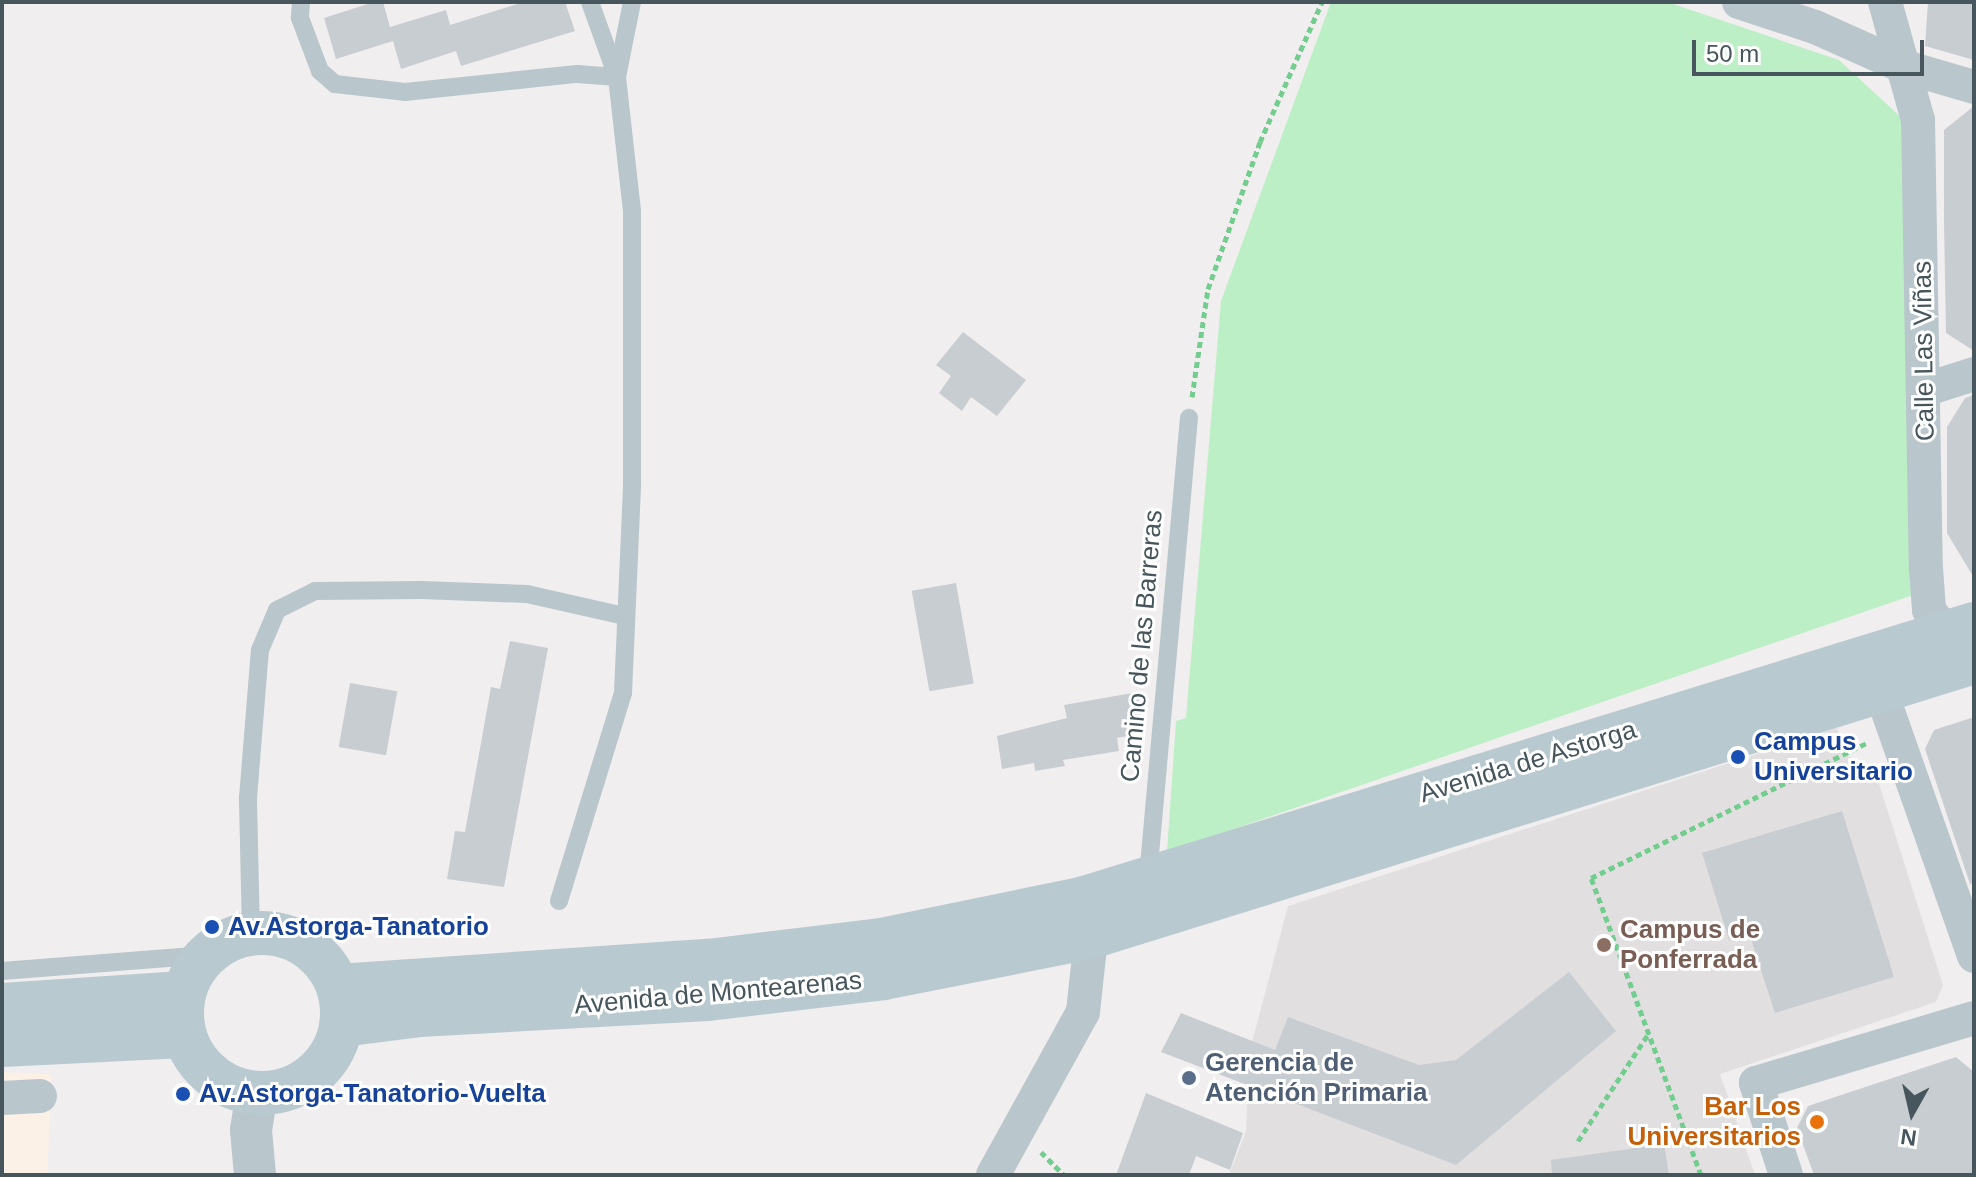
<!DOCTYPE html>
<meta charset="utf-8">
<style>
body{margin:0}
#map{position:relative;width:1976px;height:1177px;overflow:hidden;background:#f1eeef;font-family:Arial,sans-serif}
div>[style]{position:absolute}
[style*='--x']{left:calc(var(--x)*1px);top:calc(var(--y)*1px);width:calc(var(--w)*1px);rotate:calc(var(--a)*1deg)}
.commercial>*{inset:0;background:#fcf1e7;transform-origin:0 0}
.education>*{inset:0;background:#e2dfe1}
.green>*{inset:0;background:#bcefc5}
.building>*{inset:0;background:#c8cdd1;transform-origin:0 0}
.path>*{height:5px;margin-top:-2.5px;transform-origin:0;background:repeating-linear-gradient(90deg,#73cd8f 0 6px,transparent 0 10px)}
.service>*{height:18px;margin:-9px;padding:0 9px;transform-origin:9px;border-radius:9px;background:#b9c6cb}
.minor>*{height:34px;margin:-17px;padding:0 17px;transform-origin:17px;border-radius:17px;background:#b9c6cb}
.tertiary>*{height:42px;margin:-21px;padding:0 21px;transform-origin:21px;border-radius:21px;background:#b9c6cb}
.secondary>*{height:44px;margin:-22px;padding:0 22px;transform-origin:22px;border-radius:22px;background:#b9c9d0}
.secondary>.ring{margin:-22px;padding:0;box-sizing:content-box;background:none;border:44px solid #b9c9d0;border-radius:50%}
.dots>*{width:22px;height:22px;translate:-50% -50%;box-sizing:border-box;border:4px solid #fff;border-radius:50%}
span{translate:-50% -50%;white-space:nowrap;text-align:center;line-height:1.15;-webkit-text-stroke:6px #fff;paint-order:stroke}
.street-label{font-size:26px;color:#46565c}
.transit-label{font-size:26px;color:#164399;font-weight:700}
.left{translate:0 -50%;text-align:left}
.education-label{font-size:26px;color:#785e54;font-weight:700}
.service-label{font-size:26px;color:#4e5e75;font-weight:700}
.food-label{font-size:26px;color:#c56008;font-weight:700}
.right{translate:-100% -50%;text-align:right}
.frame{position:absolute;inset:0;border:4px solid #46565c;pointer-events:none}
.north{position:absolute;left:1872px;top:1073px;width:80px;height:80px;-webkit-text-stroke:6px #fff;paint-order:stroke;rotate:188deg;font-size:22px;font-weight:700;line-height:32px;text-align:center;color:#46565c}
.north::after{content:'';display:block;margin:auto;width:28px;height:36px;background:#46565c;clip-path:polygon(50% 0,100% 100%,50% 72%,0 100%)}
.scale{position:absolute;left:1692px;top:40px;width:232px;height:36px;box-sizing:border-box;border:4px solid #46565c;border-top:0;padding-left:10px;font-size:24px;line-height:28px;white-space:nowrap;color:#46565c;-webkit-text-stroke:6px #fff;paint-order:stroke}
</style>
<div id="map">
<div class="commercial">
<div style="left:51px;top:1074px;width:101px;height:49px;rotate:92deg"></div>
</div>
<div class="education">
<div style="clip-path:polygon(1837px 728px,1845px 755px,1873px 765px,1943px 985px,1936px 1002px,1720px 1074px,1755px 1175px,1229px 1175px,1246px 1131px,1250px 1050px,1288px 906px)"></div>
</div>
<div class="green">
<div style="clip-path:polygon(1331px 2px,1667px 2px,1839px 60px,1905px 121px,1919px 593px,1167px 852px,1176px 721px,1186px 718px,1221px 301px)"></div>
</div>
<div class="building">
<div style="clip-path:polygon(374px 2px,383px 2px,390px 27px,446px 10px,450px 25px,524px 2px,565px 2px,575px 31px,461px 66px,456px 51px,401px 69px,393px 41px,336px 59px,324px 18px)"></div>
<div style="clip-path:polygon(1928px 2px,1974px 2px,1974px 60px,1925px 46px)"></div>
<div style="clip-path:polygon(1974px 106px,1974px 351px,1946px 333px,1944px 222px,1944px 130px)"></div>
<div style="clip-path:polygon(963px 332px,1026px 380px,997px 416px,971px 397px,962px 411px,939px 393px,951px 376px,936px 365px)"></div>
<div style="clip-path:polygon(1974px 395px,1974px 578px,1947px 533px,1947px 427px,1965px 398px)"></div>
<div style="left:956px;top:583px;width:102px;height:45px;rotate:80deg"></div>
<div style="clip-path:polygon(510px 641px,548px 648px,504px 887px,447px 879px,455px 831px,465px 832px,491px 687px,500px 689px)"></div>
<div style="left:350px;top:683px;width:48px;height:65px;rotate:10deg"></div>
<div style="clip-path:polygon(1138px 692px,1144px 733px,1117px 738px,1119px 751px,1063px 760px,1065px 766px,1035px 771px,1034px 763px,1002px 769px,997px 736px,1067px 718px,1064px 705px)"></div>
<div style="clip-path:polygon(1974px 717px,1974px 883px,1970px 884px,1925px 749px,1934px 730px)"></div>
<div style="clip-path:polygon(1842px 811px,1894px 977px,1775px 1013px,1749px 933px,1729px 940px,1702px 853px)"></div>
<div style="clip-path:polygon(1569px 972px,1616px 1031px,1456px 1165px,1161px 1052px,1181px 1013px,1275px 1050px,1288px 1017px,1419px 1065px,1456px 1060px)"></div>
<div style="clip-path:polygon(1956px 1057px,1974px 1072px,1974px 1175px,1814px 1175px,1797px 1128px,1808px 1106px)"></div>
<div style="clip-path:polygon(1146px 1093px,1243px 1133px,1230px 1170px,1196px 1156px,1189px 1175px,1116px 1175px)"></div>
<div style="clip-path:polygon(1664px 1144px,1669px 1175px,1552px 1175px,1551px 1160px)"></div>
</div>
<div class="path">
<div style="--x:1192;--y:397;--w:109;--a:-81.6"></div>
<div style="--x:1208;--y:289;--w:156;--a:-70.5"></div>
<div style="--x:1260;--y:142;--w:153;--a:-66.1"></div>
<div style="--x:1578;--y:1141;--w:129;--a:-56.7"></div>
<div style="--x:1041;--y:1152;--w:33;--a:45"></div>
<div style="--x:1701;--y:1175;--w:317;--a:-110.3"></div>
<div style="--x:1591;--y:878;--w:306;--a:-26.1"></div>
</div>
<div class="service">
<div style="--x:301;--y:2;--w:16;--a:94"></div>
<div style="--x:300;--y:18;--w:57;--a:69.3"></div>
<div style="--x:320;--y:71;--w:20;--a:41"></div>
<div style="--x:335;--y:84;--w:70;--a:6.5"></div>
<div style="--x:405;--y:92;--w:173;--a:-6"></div>
<div style="--x:577;--y:74;--w:40;--a:4.3"></div>
<div style="--x:617;--y:77;--w:80;--a:-109.8"></div>
<div style="--x:1148;--y:877;--w:461;--a:-84.9"></div>
<div style="--x:559;--y:901;--w:218;--a:-72.9"></div>
<div style="--x:623;--y:693;--w:209;--a:-87.5"></div>
<div style="--x:632;--y:484;--w:273;--a:-90"></div>
<div style="--x:632;--y:211;--w:135;--a:-96.4"></div>
<div style="--x:617;--y:77;--w:76;--a:-78.7"></div>
<div style="--x:251;--y:933;--w:135;--a:-91.3"></div>
<div style="--x:248;--y:798;--w:148;--a:-85.4"></div>
<div style="--x:260;--y:650;--w:43;--a:-67"></div>
<div style="--x:277;--y:610;--w:42;--a:-26.6"></div>
<div style="--x:315;--y:591;--w:107;--a:-0.5"></div>
<div style="--x:422;--y:590;--w:105;--a:2.2"></div>
<div style="--x:527;--y:594;--w:100;--a:12.7"></div>
<div style="--x:2;--y:971;--w:205;--a:-4.5"></div>
</div>
<div class="minor">
<div style="--x:1739;--y:2;--w:80;--a:18.2"></div>
<div style="--x:1815;--y:27;--w:95;--a:24.1"></div>
<div style="--x:1902;--y:66;--w:75;--a:16.3"></div>
<div style="--x:1885;--y:2;--w:123;--a:74.4"></div>
<div style="--x:1918;--y:120;--w:448;--a:89"></div>
<div style="--x:1926;--y:568;--w:42;--a:85.9"></div>
<div style="--x:1929;--y:610;--w:27;--a:54"></div>
<div style="--x:1927;--y:389;--w:49;--a:-17.7"></div>
<div style="--x:1880;--y:689;--w:283;--a:70.6"></div>
<div style="--x:2;--y:1098;--w:38;--a:-3"></div>
<div style="--x:993;--y:1175;--w:186;--a:-61.1"></div>
<div style="--x:1083;--y:1012;--w:75;--a:-83.9"></div>
<div style="--x:1786;--y:1175;--w:97;--a:-108.1"></div>
<div style="--x:1756;--y:1083;--w:227;--a:-16.6"></div>
</div>
<div class="tertiary">
<div style="--x:255;--y:1175;--w:45;--a:-95.1"></div>
<div style="--x:251;--y:1130;--w:37;--a:-81"></div>
</div>
<div class="secondary">
<div class="ring" style="left:182px;top:933px;width:116px;height:116px"></div>
<div style="--x:338;--y:986;--w:371;--a:-3.9"></div>
<div style="--x:708;--y:961;--w:174;--a:-6.9"></div>
<div style="--x:881;--y:940;--w:204;--a:-11.6"></div>
<div style="--x:1081;--y:899;--w:934;--a:-17.12"></div>
<div style="--x:2;--y:1005;--w:181;--a:-3.8"></div>
<div style="--x:342;--y:1025;--w:79;--a:-7.3"></div>
<div style="--x:420;--y:1015;--w:288;--a:-3.2"></div>
<div style="--x:708;--y:999;--w:177;--a:-6.8"></div>
<div style="--x:884;--y:978;--w:211;--a:-11.2"></div>
<div style="--x:1091;--y:937;--w:925;--a:-17.3"></div>
<div style="--x:2;--y:1045;--w:182;--a:-2.8"></div>
</div>
<div class="dots">
<div style="left:1738px;top:757px;background:#1a4fb4"></div>
<div style="left:212px;top:927px;background:#1a4fb4"></div>
<div style="left:1604px;top:945px;background:#8d6e63"></div>
<div style="left:1189px;top:1078px;background:#5c6f8a"></div>
<div style="left:183px;top:1094px;background:#1a4fb4"></div>
<div style="left:1817px;top:1122px;background:#e8710a"></div>
</div>
<div class="street-label">
<span style="left:1924px;top:351px;rotate:-91deg">Calle Las Viñas</span>
<span style="left:1142px;top:646px;rotate:-85deg">Camino de las Barreras</span>
<span style="left:1528px;top:762px;rotate:-17deg">Avenida de Astorga</span>
<span style="left:718px;top:993px;rotate:-5deg">Avenida de Montearenas</span>
</div>
<div class="transit-label">
<span class="left" style="left:1754px;top:757px">Campus<br>Universitario</span>
<span class="left" style="left:228px;top:927px">Av.Astorga-Tanatorio</span>
<span class="left" style="left:199px;top:1094px">Av.Astorga-Tanatorio-Vuelta</span>
</div>
<div class="education-label">
<span class="left" style="left:1620px;top:945px">Campus de<br>Ponferrada</span>
</div>
<div class="service-label">
<span class="left" style="left:1205px;top:1078px">Gerencia de<br>Atención Primaria</span>
</div>
<div class="food-label">
<span class="right" style="left:1801px;top:1122px">Bar Los<br>Universitarios</span>
</div>
<div class="frame"></div>
<div class="north">N</div>
<div class="scale">50 m</div>
</div>
